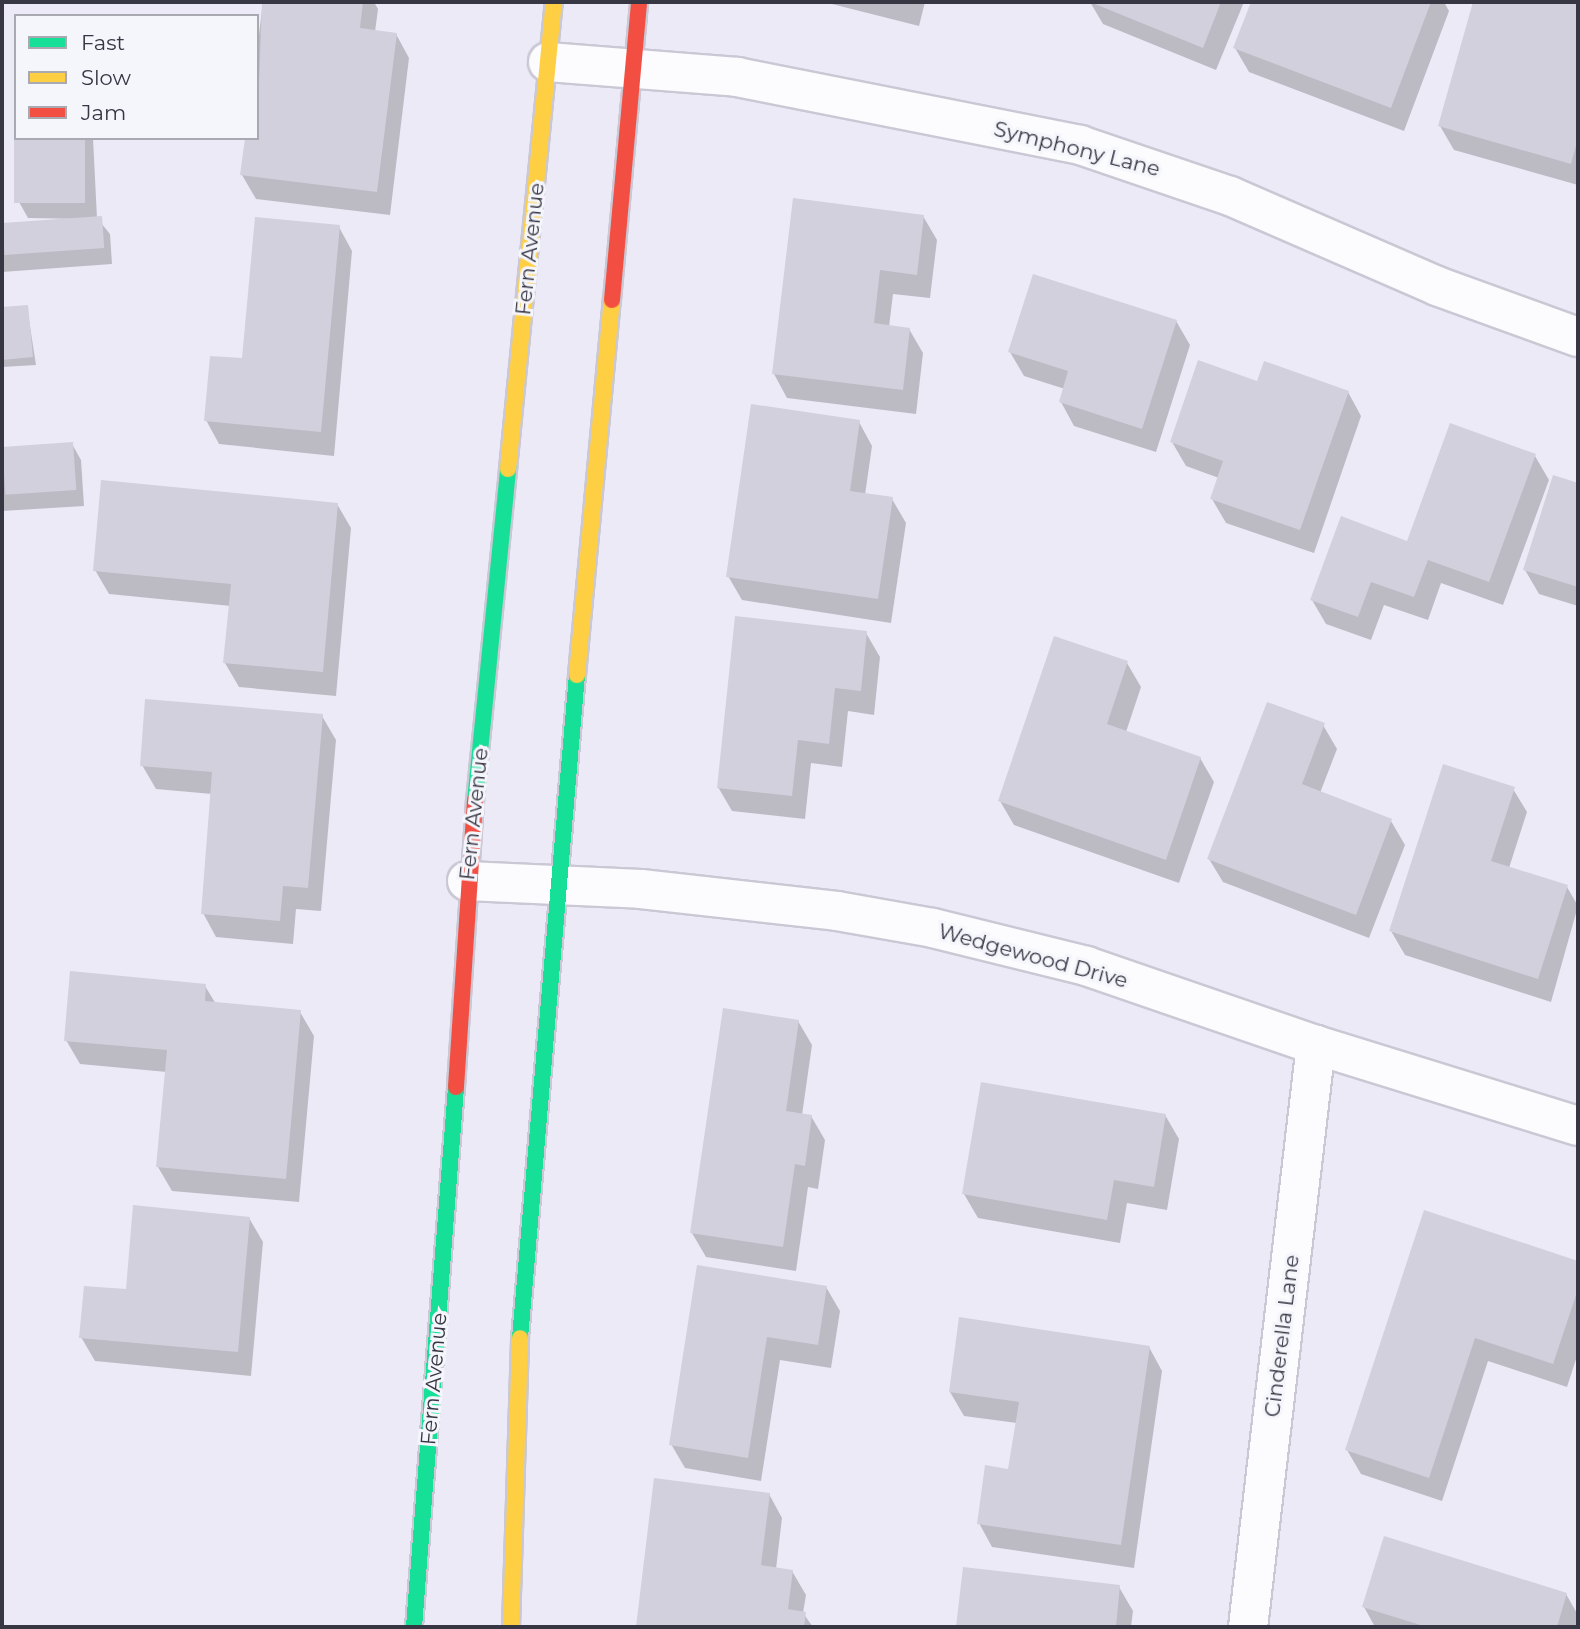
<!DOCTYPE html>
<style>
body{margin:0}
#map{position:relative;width:1580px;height:1629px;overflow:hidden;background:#eceaf6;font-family:Montserrat,sans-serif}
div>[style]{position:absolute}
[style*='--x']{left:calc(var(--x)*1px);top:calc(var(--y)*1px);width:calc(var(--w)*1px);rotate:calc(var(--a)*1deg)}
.shadow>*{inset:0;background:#0003}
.building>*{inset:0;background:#d1d0dc;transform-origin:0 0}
.roads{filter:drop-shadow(2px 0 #cac8d4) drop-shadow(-2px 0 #cac8d4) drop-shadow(0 2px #cac8d4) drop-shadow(0 -2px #cac8d4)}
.street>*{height:38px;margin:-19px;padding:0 19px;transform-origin:19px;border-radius:19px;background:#fcfcfe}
.fast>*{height:16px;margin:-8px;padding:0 8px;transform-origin:8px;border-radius:8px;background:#16e098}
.slow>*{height:16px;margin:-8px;padding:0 8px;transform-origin:8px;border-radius:8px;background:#ffcf43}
.jam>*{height:16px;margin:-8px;padding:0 8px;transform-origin:8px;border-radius:8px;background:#f24e42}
span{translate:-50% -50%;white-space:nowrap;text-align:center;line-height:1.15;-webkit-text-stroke:6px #f5f5fc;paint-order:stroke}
.street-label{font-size:21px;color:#373643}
.frame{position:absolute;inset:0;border:4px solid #373643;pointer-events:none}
.legend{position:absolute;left:14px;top:14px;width:245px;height:126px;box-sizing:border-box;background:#f5f5fc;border:2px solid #a9a9b2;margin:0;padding:9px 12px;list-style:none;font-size:21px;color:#373643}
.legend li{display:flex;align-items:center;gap:14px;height:35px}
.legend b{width:35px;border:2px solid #a9a9b2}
</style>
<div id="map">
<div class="shadow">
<div style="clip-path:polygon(263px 2px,374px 2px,378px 9px,375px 32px,396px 34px,409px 58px,390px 215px,256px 199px,242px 175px,257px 138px,257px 51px)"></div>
<div style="clip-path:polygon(824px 2px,925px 2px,919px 26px)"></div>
<div style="clip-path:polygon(1090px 2px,1244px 2px,1216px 70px,1103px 24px)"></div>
<div style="clip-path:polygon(1253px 2px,1444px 2px,1449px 11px,1404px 131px,1249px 72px,1235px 48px)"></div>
<div style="clip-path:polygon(1474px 2px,1563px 2px,1578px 6px,1578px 185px,1454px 150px,1440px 126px)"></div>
<div style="clip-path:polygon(16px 138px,93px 138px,97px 218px,110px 234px,112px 264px,2px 272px,2px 225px,85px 219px,28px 218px,19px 202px)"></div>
<div style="clip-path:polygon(923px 216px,937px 240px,930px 298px,893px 294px,889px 327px,909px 329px,923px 353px,916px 414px,787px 398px,774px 374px)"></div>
<div style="clip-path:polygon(339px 227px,352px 251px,334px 456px,219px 444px,206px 420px)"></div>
<div style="clip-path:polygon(27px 307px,36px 365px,2px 367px,2px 309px)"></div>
<div style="clip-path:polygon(1176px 321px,1190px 345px,1156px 452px,1074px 426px,1061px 402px,1065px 389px,1024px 376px,1010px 352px)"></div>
<div style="clip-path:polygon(1258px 383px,1348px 392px,1361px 416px,1314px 553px,1226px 523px,1212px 499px,1219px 478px,1186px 466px,1172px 442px)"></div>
<div style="clip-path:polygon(859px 422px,872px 446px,865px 495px,892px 499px,906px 523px,891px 623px,742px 600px,728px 576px)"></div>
<div style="clip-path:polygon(72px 444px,81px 460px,84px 506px,2px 511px,2px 448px)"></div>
<div style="clip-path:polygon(1535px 456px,1549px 480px,1503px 605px,1441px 583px,1428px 620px,1384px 605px,1371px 640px,1326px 624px,1312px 600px,1408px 543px)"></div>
<div style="clip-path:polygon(1554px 477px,1578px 485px,1578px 606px,1539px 594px,1525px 570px)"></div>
<div style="clip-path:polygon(337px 504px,351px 528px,336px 696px,239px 687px,225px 663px,231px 606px,109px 594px,95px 570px)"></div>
<div style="clip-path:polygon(866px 633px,880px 657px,874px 715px,848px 711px,842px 767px,811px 763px,805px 819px,732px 811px,718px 787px)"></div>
<div style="clip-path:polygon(1127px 663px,1141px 687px,1126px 732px,1200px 758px,1214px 782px,1179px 883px,1014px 825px,1000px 801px)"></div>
<div style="clip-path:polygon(322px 716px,336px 740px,321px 911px,296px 909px,293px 944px,216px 937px,203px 913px,212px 794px,156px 789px,142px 765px)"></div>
<div style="clip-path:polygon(1323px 725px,1337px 749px,1320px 793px,1391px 821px,1405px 845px,1369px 938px,1223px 882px,1209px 859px)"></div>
<div style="clip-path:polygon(1513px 789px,1527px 812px,1509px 868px,1567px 887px,1578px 906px,1551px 1002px,1405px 955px,1391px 931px)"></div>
<div style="clip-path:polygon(205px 986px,216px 1004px,300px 1012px,314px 1036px,299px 1202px,172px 1191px,158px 1167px,167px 1072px,80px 1064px,66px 1040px)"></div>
<div style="clip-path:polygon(798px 1021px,812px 1045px,802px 1115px,811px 1116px,825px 1140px,818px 1189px,808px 1187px,796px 1271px,706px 1257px,692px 1233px)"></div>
<div style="clip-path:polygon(1165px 1115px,1179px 1139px,1167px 1210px,1127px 1203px,1120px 1243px,978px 1218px,964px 1194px)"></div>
<div style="clip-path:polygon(1425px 1212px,1578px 1263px,1578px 1353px,1567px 1387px,1488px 1361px,1442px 1501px,1361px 1474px,1347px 1450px)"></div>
<div style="clip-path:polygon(249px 1218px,263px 1242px,251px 1376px,95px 1361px,81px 1337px,127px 1291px)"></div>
<div style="clip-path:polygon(699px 1267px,826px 1287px,840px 1311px,831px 1368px,780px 1360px,761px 1481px,685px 1468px,671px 1444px)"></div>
<div style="clip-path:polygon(1149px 1347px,1162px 1371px,1134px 1568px,992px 1547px,979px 1523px,1010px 1471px,1017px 1423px,964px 1416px,950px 1392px)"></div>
<div style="clip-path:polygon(656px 1480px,769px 1494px,782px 1518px,776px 1569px,792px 1571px,806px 1595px,803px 1613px,813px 1627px,638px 1627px)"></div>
<div style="clip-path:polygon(965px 1569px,1119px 1587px,1133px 1611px,1131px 1627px,958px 1627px)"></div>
<div style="clip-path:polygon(1566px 1594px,1578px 1615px,1577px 1627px,1375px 1627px,1364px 1607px)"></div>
</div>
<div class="building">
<div style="clip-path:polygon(262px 2px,363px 2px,360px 28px,397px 33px,377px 192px,240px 175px,245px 138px,257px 138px)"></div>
<div style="clip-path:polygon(1090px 2px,1221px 2px,1203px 48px)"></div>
<div style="clip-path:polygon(1251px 2px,1431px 2px,1391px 108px,1233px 48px)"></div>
<div style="clip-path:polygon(1473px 2px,1578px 4px,1578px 138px,1571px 164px,1438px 126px)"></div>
<div style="left:14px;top:138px;width:71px;height:65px"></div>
<div style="clip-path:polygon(793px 198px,924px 215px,917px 275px,880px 270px,874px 323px,910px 328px,903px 390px,772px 374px)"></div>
<div style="left:102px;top:216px;width:32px;height:100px;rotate:86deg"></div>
<div style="clip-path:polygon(255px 217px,340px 225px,321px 432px,204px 421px,210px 356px,242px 358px)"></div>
<div style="clip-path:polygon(1033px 274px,1177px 320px,1142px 429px,1059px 402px,1068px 371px,1008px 352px)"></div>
<div style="clip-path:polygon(28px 305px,33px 357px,2px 360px,2px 307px)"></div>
<div style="clip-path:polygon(1198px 360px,1257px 381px,1264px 361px,1349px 391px,1300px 530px,1210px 499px,1223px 461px,1170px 442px)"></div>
<div style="clip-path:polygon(751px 404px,860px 420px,850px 491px,893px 497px,878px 599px,726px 577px)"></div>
<div style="clip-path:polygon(1450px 423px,1536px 454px,1489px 582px,1428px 560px,1414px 597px,1371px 582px,1358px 617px,1310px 600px,1341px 516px,1407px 541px)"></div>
<div style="left:73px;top:442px;width:48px;height:71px;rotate:86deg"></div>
<div style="clip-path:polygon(1553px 475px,1578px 483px,1578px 587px,1523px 570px)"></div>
<div style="clip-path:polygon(101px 480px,338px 503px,323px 672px,223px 663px,231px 584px,93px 571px)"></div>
<div style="clip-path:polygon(735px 616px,867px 631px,861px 691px,835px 688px,829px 744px,798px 740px,792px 796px,717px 788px)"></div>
<div style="clip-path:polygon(1054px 636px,1128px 661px,1107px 724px,1201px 757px,1166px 860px,998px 801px)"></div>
<div style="clip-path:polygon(145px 699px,323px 714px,308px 888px,283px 886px,280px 921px,201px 914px,212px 772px,140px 766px)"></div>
<div style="clip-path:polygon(1267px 702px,1325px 723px,1302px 784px,1392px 819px,1356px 915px,1207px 859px)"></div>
<div style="clip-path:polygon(1443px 764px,1515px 787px,1491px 861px,1568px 885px,1538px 979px,1389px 931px)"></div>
<div style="clip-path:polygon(70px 971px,206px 984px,205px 1001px,301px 1010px,286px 1179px,156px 1167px,167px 1050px,64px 1041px)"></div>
<div style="clip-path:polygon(723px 1008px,799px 1020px,786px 1111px,812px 1115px,805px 1166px,795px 1164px,783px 1247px,690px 1233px)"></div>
<div style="clip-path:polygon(981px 1082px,1166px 1114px,1154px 1187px,1114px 1180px,1107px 1220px,962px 1194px)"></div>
<div style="clip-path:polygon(133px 1205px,250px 1217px,238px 1352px,79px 1338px,84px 1286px,126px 1289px)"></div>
<div style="clip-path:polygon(1424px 1210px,1578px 1261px,1578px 1289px,1553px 1364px,1475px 1338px,1429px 1478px,1345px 1450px)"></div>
<div style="clip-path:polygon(697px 1265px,827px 1286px,818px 1345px,767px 1337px,748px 1458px,669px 1445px)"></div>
<div style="clip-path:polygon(959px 1317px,1150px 1346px,1121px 1545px,977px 1524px,985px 1465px,1008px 1469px,1019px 1402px,949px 1392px)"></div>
<div style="clip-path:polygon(654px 1478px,770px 1493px,761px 1565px,793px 1570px,788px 1609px,806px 1612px,804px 1627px,636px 1627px)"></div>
<div style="clip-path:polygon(1384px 1536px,1567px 1593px,1557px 1627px,1427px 1627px,1362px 1607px)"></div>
<div style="clip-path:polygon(963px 1567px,1120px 1585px,1116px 1627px,956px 1627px)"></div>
</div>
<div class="roads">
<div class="street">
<div style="--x:548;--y:62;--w:190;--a:4.5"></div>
<div style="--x:737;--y:77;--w:350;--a:11.2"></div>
<div style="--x:1080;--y:145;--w:158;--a:18.8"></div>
<div style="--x:1230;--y:196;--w:226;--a:23.5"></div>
<div style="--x:1437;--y:286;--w:150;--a:19.9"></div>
<div style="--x:467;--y:881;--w:174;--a:2.6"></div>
<div style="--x:641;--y:889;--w:197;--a:6.4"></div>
<div style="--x:837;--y:911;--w:97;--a:10"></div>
<div style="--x:933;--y:928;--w:158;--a:13.9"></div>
<div style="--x:1086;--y:966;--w:243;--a:19"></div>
<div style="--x:1316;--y:1045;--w:274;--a:17.2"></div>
<div style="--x:1248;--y:1627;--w:586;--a:-83.34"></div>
</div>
<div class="fast">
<div style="--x:475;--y:801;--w:334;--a:-84.3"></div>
<div style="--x:520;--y:1338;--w:665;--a:-85.09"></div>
<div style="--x:414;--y:1627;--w:542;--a:-85.55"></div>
</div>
<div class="slow">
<div style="--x:508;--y:469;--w:469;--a:-84.4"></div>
<div style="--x:577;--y:675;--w:377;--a:-84.7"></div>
<div style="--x:511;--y:1627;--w:289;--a:-88.2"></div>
</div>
<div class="jam">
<div style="--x:612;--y:300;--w:299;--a:-84.8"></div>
<div style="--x:456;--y:1087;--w:287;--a:-86.2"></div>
</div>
</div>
<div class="street-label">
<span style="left:1077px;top:149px;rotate:14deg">Symphony Lane</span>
<span style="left:530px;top:249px;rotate:-84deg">Fern Avenue</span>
<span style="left:474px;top:814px;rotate:-84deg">Fern Avenue</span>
<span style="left:1033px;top:956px;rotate:15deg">Wedgewood Drive</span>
<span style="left:1282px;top:1336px;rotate:-83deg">Cinderella Lane</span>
<span style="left:434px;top:1379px;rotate:-85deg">Fern Avenue</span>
</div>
<div class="frame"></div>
<ul class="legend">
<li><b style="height:9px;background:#16e098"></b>Fast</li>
<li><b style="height:9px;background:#ffcf43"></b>Slow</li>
<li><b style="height:9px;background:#f24e42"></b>Jam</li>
</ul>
</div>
